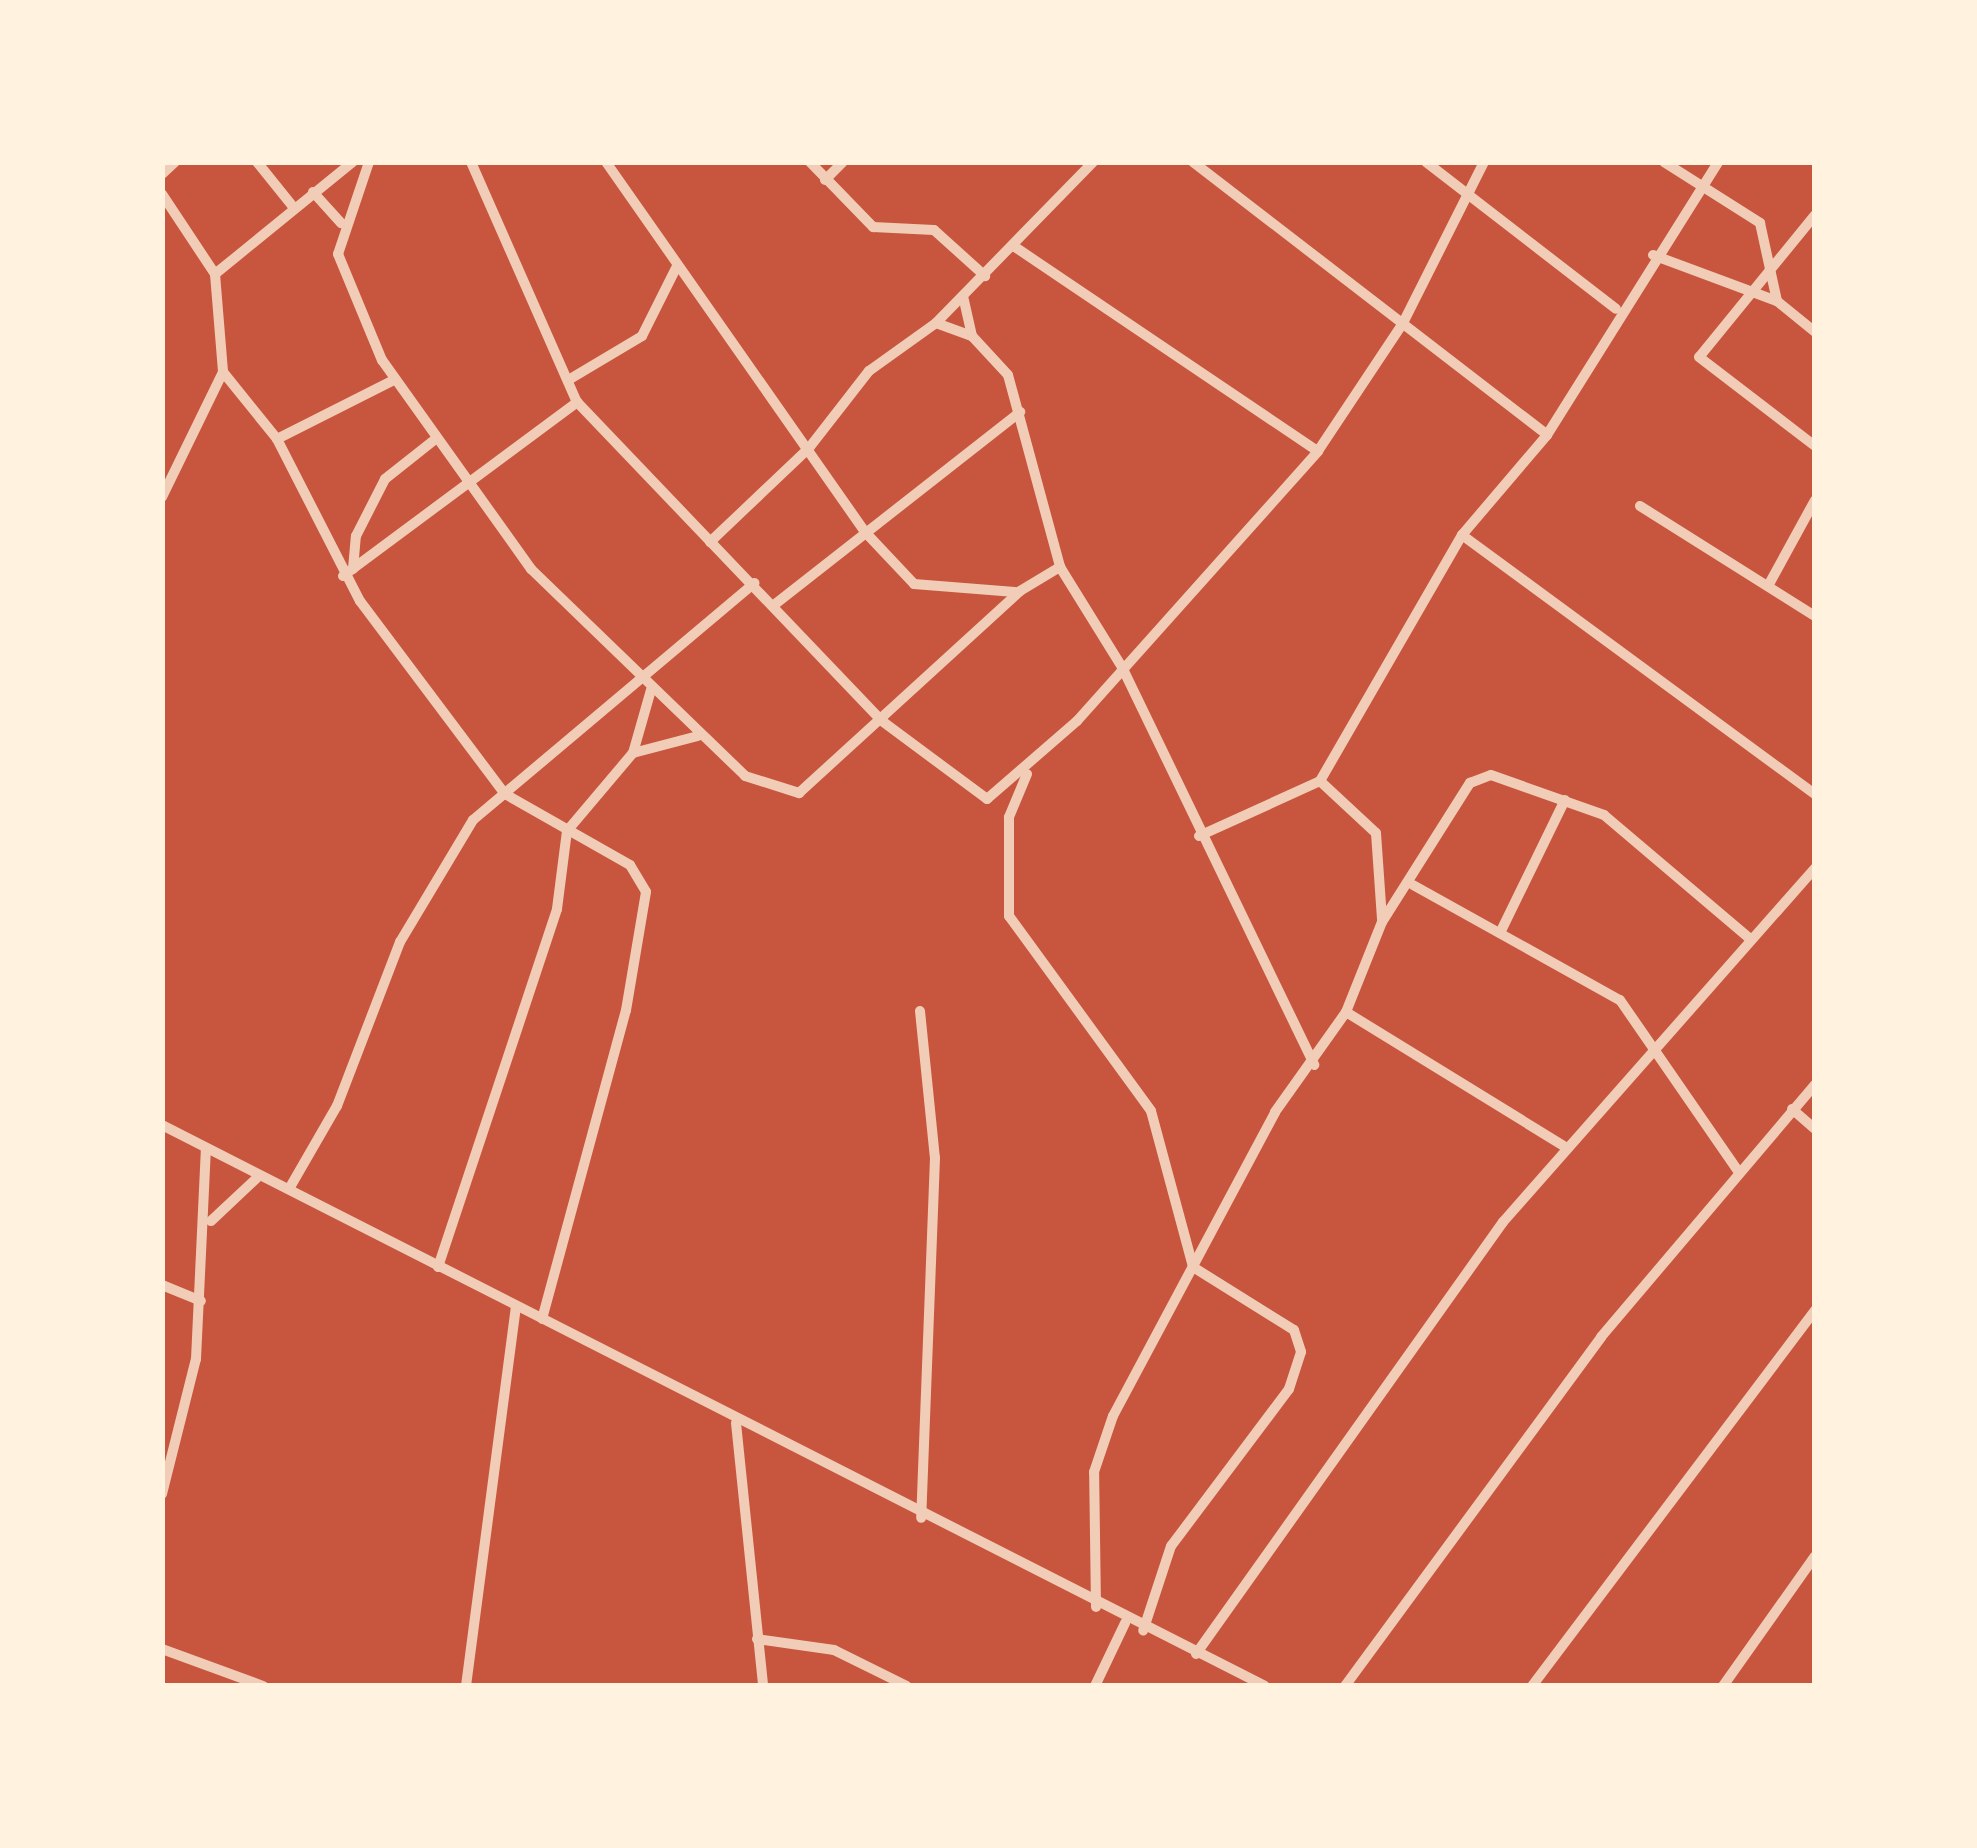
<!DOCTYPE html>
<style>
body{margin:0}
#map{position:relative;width:1977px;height:1848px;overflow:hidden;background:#c8553d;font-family:"PT Sans",sans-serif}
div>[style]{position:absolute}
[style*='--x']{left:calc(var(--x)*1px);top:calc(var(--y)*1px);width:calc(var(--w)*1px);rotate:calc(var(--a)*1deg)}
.minor>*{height:10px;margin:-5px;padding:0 5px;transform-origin:5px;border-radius:5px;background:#f1ccb7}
span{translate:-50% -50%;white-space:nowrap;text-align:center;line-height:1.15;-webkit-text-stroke:9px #fff3e0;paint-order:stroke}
.frame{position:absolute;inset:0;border:165px solid #fff3e0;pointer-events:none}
</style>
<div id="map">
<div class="minor">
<div style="--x:257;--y:162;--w:59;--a:51.2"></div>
<div style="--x:369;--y:162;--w:97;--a:108.6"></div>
<div style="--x:338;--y:254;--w:115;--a:67.5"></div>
<div style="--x:382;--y:360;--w:257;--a:54.5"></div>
<div style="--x:531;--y:569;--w:298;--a:44"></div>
<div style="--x:745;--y:776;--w:57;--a:17.5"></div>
<div style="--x:799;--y:793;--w:299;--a:-42.4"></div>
<div style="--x:1020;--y:591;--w:47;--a:-31"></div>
<div style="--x:471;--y:162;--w:262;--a:66.2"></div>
<div style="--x:577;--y:402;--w:441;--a:46.3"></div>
<div style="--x:882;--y:721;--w:131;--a:36.6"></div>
<div style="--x:987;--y:799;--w:119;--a:-40.9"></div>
<div style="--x:1077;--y:721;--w:362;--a:-48.2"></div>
<div style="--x:1318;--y:451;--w:154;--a:-56.4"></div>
<div style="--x:1403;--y:323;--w:180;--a:-63.3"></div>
<div style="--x:606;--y:162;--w:453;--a:55"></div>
<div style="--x:866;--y:533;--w:70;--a:46.7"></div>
<div style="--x:914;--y:584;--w:101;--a:4.5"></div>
<div style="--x:810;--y:162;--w:91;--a:45.9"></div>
<div style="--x:873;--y:227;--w:61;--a:2.8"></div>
<div style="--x:934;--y:230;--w:69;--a:42"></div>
<div style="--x:1193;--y:162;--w:447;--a:37.6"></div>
<div style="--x:1426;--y:162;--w:240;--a:37.7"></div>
<div style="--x:1664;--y:162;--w:114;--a:32.4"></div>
<div style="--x:1760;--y:223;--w:80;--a:77.7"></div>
<div style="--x:162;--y:174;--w:18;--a:-43"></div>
<div style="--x:825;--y:180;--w:25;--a:-45"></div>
<div style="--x:313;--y:192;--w:42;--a:47.9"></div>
<div style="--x:162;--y:194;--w:96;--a:56.5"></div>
<div style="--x:215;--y:274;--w:98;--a:85.3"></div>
<div style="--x:223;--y:372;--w:86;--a:51.1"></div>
<div style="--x:277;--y:439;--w:182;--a:62.9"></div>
<div style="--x:360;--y:601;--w:241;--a:53.1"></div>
<div style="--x:505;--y:794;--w:144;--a:29.6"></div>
<div style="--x:630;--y:865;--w:31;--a:59"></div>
<div style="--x:646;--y:892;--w:120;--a:99.6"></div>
<div style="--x:626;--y:1010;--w:320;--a:105.2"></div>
<div style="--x:1815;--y:215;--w:183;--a:129.2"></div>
<div style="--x:1699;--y:357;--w:146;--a:37.5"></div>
<div style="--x:1015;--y:247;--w:365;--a:34"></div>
<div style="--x:1653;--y:255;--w:132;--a:20.4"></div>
<div style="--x:1777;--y:301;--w:49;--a:39.2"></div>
<div style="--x:215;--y:274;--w:178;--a:-39.1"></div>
<div style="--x:963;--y:296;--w:41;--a:77.3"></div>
<div style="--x:936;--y:323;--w:38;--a:20"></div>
<div style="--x:972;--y:336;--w:53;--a:47.3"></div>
<div style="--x:1008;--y:375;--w:199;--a:74.8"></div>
<div style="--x:1060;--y:567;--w:118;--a:58.2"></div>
<div style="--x:1122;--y:667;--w:442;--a:64.2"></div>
<div style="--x:570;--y:379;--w:84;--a:-30.8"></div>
<div style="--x:642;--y:336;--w:76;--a:-63.4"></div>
<div style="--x:277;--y:439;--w:131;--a:-26.8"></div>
<div style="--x:162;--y:497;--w:139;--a:-64"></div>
<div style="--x:1640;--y:506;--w:207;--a:32.2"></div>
<div style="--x:1462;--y:535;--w:438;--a:36.3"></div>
<div style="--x:710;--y:542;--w:137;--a:-43.5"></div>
<div style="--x:809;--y:448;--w:98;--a:-52.1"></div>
<div style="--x:869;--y:371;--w:82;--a:-35.6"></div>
<div style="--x:936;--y:323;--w:225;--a:-45.7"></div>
<div style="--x:353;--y:569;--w:33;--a:-85"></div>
<div style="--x:356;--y:536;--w:64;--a:-63"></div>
<div style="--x:385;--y:479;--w:61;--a:-38.4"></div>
<div style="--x:343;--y:576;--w:292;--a:-36.6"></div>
<div style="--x:1768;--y:586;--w:98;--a:-61.3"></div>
<div style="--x:774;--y:605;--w:313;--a:-38.1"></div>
<div style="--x:633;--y:753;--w:67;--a:-14.7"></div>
<div style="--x:1027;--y:774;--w:47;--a:112.7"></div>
<div style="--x:1009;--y:817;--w:99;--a:90"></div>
<div style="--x:1009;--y:916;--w:241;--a:53.9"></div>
<div style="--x:1151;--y:1111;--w:162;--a:74.9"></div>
<div style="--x:1193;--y:1267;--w:119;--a:32"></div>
<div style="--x:1294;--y:1330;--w:23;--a:72"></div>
<div style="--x:1301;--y:1352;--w:39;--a:108"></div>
<div style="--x:1289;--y:1389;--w:196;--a:126.9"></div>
<div style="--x:1171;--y:1546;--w:89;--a:108.2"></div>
<div style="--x:1320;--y:781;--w:76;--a:42.9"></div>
<div style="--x:1376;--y:833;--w:86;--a:86"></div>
<div style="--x:1199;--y:836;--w:133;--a:-24.4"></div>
<div style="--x:1320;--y:781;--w:284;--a:-60"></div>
<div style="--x:1462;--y:535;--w:131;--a:-49.6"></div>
<div style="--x:1547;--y:435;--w:322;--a:-57.9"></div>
<div style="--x:1413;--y:885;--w:237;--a:29.1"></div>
<div style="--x:1620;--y:1000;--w:208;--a:55.4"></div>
<div style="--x:1500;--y:933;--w:148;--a:-64"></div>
<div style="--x:920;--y:1011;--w:148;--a:84.2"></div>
<div style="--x:935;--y:1158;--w:360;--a:92.2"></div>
<div style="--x:1346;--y:1012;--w:259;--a:31.6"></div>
<div style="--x:1792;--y:1109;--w:30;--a:41"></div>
<div style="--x:162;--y:1125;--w:1237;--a:26.96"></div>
<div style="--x:289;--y:1189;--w:96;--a:-60"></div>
<div style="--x:337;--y:1106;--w:176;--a:-69"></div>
<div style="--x:400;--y:942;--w:142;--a:-59.1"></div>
<div style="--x:473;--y:820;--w:368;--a:-40.1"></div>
<div style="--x:211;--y:1221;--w:67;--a:-43.2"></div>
<div style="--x:438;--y:1267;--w:377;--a:-71.6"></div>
<div style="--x:557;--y:909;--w:79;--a:-82.7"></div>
<div style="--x:567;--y:831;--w:102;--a:-49.8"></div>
<div style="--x:633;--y:753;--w:66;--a:-74.1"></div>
<div style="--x:162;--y:1285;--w:42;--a:22.3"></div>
<div style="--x:736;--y:1423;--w:264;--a:84.1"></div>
<div style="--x:162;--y:1494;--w:139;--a:-75.9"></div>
<div style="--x:196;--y:1359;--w:211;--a:-87.3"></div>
<div style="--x:1096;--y:1607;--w:135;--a:-90.8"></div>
<div style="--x:1094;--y:1472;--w:59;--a:-71.3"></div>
<div style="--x:1113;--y:1416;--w:344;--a:-61.9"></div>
<div style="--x:1275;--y:1112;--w:123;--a:-54.6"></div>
<div style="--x:1346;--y:1012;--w:97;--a:-68.2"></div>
<div style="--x:1382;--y:922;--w:165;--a:-57.7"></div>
<div style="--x:1470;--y:783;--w:22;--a:-21"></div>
<div style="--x:1491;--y:775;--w:120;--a:19.5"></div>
<div style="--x:1604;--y:815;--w:192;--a:40.3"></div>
<div style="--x:757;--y:1639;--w:78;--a:8.1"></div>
<div style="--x:834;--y:1650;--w:81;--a:26.3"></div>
<div style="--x:162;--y:1649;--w:108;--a:20.1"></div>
<div style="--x:1196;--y:1654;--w:530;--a:-54.6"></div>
<div style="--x:1503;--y:1222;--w:472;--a:-48.6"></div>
<div style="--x:466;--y:1686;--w:383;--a:-82.5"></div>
<div style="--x:1095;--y:1686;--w:70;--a:-64.5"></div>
<div style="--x:1345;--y:1686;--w:433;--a:-53.7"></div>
<div style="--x:1601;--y:1337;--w:331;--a:-49.7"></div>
<div style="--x:1532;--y:1686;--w:471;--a:-53"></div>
<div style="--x:1723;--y:1686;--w:159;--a:-54.7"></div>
</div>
<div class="frame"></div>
</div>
